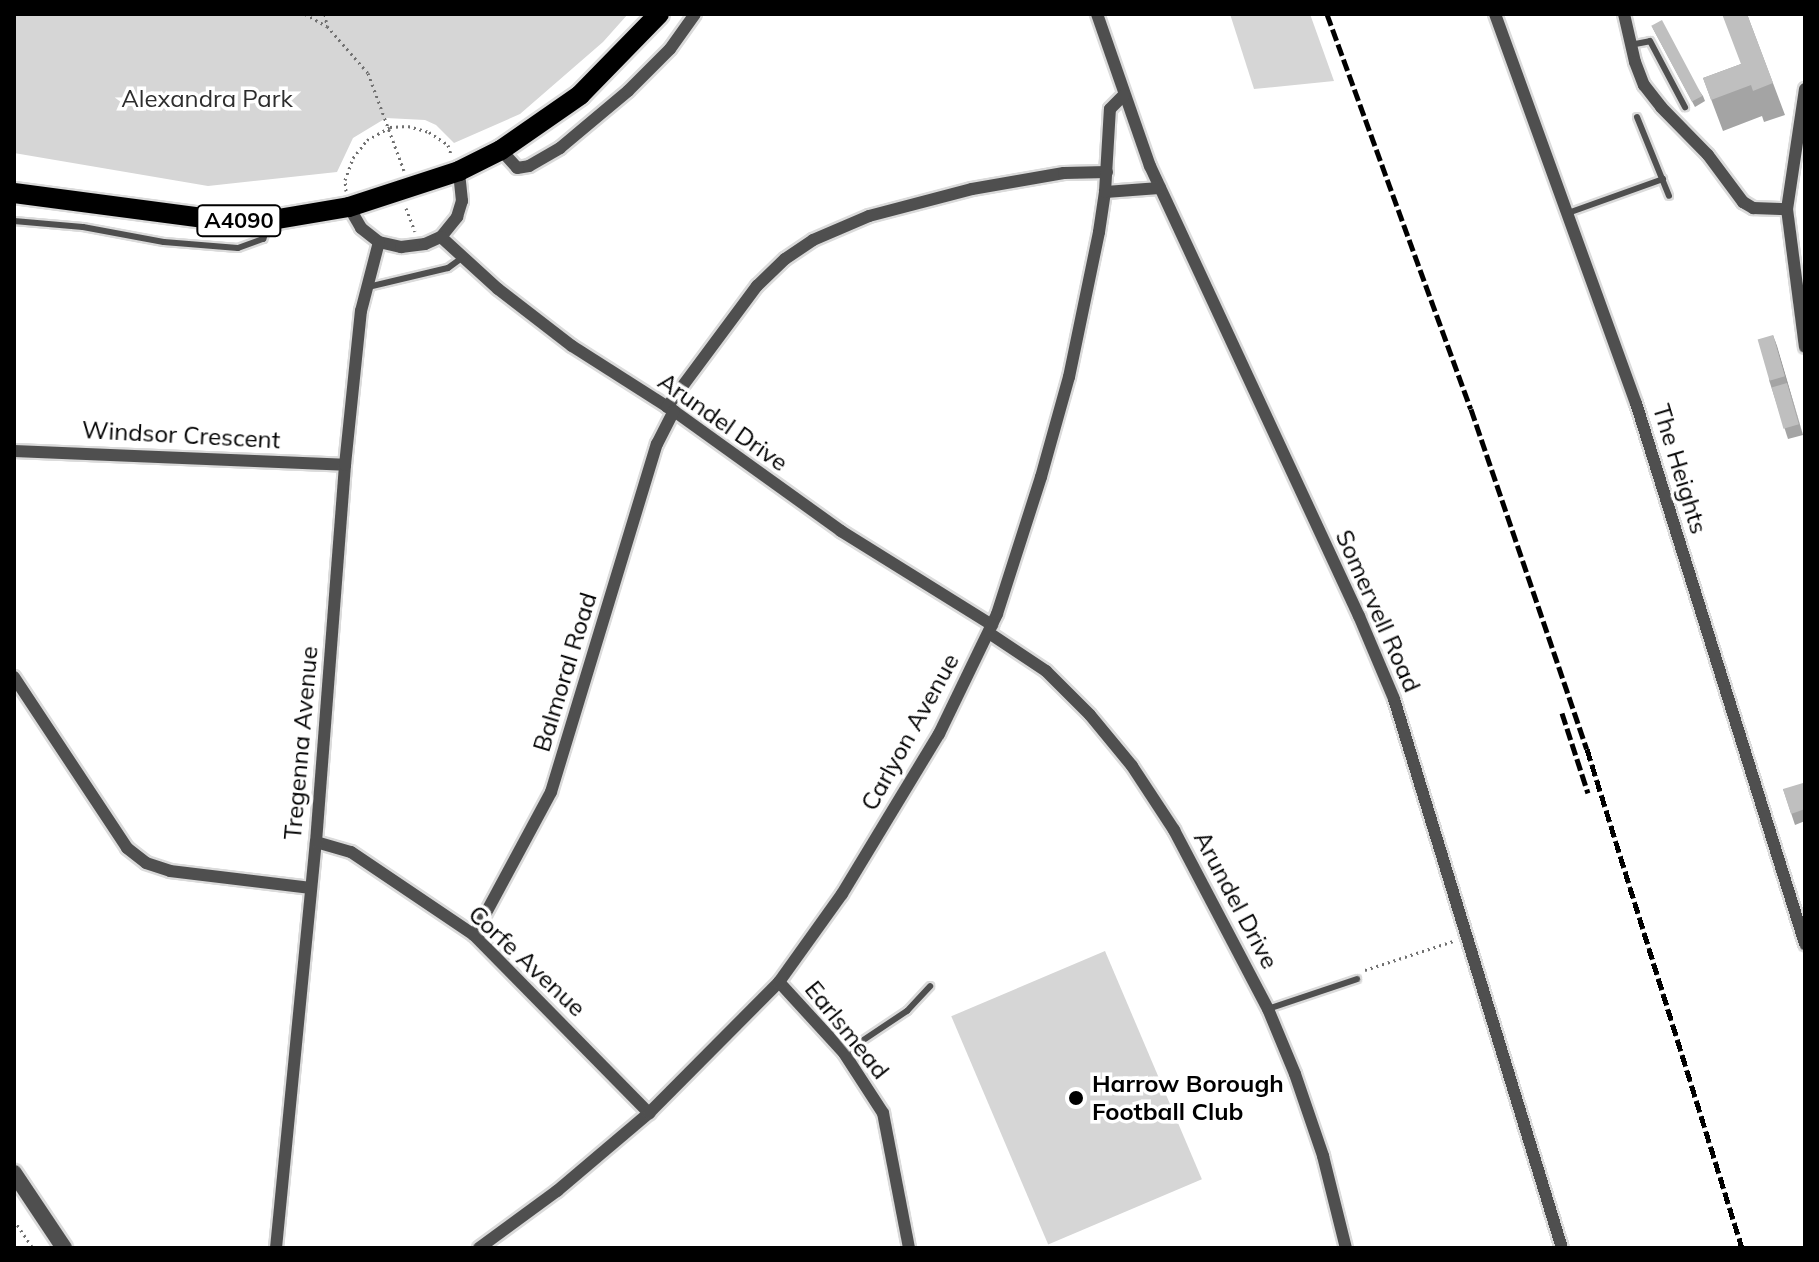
<!DOCTYPE html>
<style>
body{margin:0}
#map{position:relative;width:1819px;height:1262px;overflow:hidden;background:#fff;font-family:Mulish,sans-serif}
div>[style]{position:absolute}
[style*='--x']{left:calc(var(--x)*1px);top:calc(var(--y)*1px);width:calc(var(--w)*1px);rotate:calc(var(--a)*1deg)}
.green>*{inset:0;background:#d6d6d6;transform-origin:0 0}
.path>*{height:3px;margin-top:-1.5px;transform-origin:0;background:repeating-linear-gradient(90deg,#717171 0 2px,transparent 0 6px)}
.roads{filter:drop-shadow(2px 0 #dbdbdb) drop-shadow(-2px 0 #dbdbdb) drop-shadow(0 2px #dbdbdb) drop-shadow(0 -2px #dbdbdb)}
.service>*{height:6px;margin:-3px;padding:0 3px;transform-origin:3px;border-radius:3px;background:#4f4f4f}
.minor>*{height:12px;margin:-6px;padding:0 6px;transform-origin:6px;border-radius:6px;background:#4f4f4f}
.tertiary>*{height:16px;margin:-8px;padding:0 8px;transform-origin:8px;border-radius:8px;background:#4f4f4f}
.primary>*{height:20px;margin:-10px;padding:0 10px;transform-origin:10px;border-radius:10px;background:#000}
.rail>*{height:5px;margin-top:-2.5px;transform-origin:0;background:repeating-linear-gradient(90deg,#000 0 12px,transparent 0 16px)}
.wall>*{inset:0;background:#a4a4a4}
.shaded-wall>*{inset:0;background:#868686}
.building>*{inset:0;background:#bfbfbf;transform-origin:0 0}
.dots>*{width:22px;height:22px;translate:-50% -50%;box-sizing:border-box;border:4px solid #fff;border-radius:50%}
span{translate:-50% -50%;white-space:nowrap;text-align:center;line-height:1.15;-webkit-text-stroke:7px #fff;paint-order:stroke}
.shield-label span{padding:2px 6px;background:#fff;border:2px solid;border-radius:6px;-webkit-text-stroke-width:0}
.shield-label{font-size:22px;color:#000;font-weight:700}
.park-label{font-size:24px;color:#2d2d2d}
.street-label{font-size:24px;color:#000}
.poi-label{font-size:24px;color:#000;font-weight:700}
.left{translate:0 -50%;text-align:left}
.frame{position:absolute;inset:0;border:16px solid #000;pointer-events:none}
</style>
<div id="map">
<div class="green">
<div style="clip-path:polygon(14px 14px,628px 14px,603px 42px,520px 114px,454px 143px,436px 125px,425px 120px,386px 118px,353px 138px,337px 172px,208px 186px,14px 153px)"></div>
<div style="clip-path:polygon(1230px 14px,1310px 14px,1334px 81px,1254px 89px)"></div>
<div style="left:1105px;top:951px;width:248px;height:167px;rotate:67deg"></div>
</div>
<div class="path">
<div style="--x:305;--y:14;--w:25;--a:29"></div>
<div style="--x:327;--y:26;--w:62;--a:48.9"></div>
<div style="--x:368;--y:73;--w:104;--a:69.8"></div>
<div style="--x:325;--y:14;--w:12;--a:81"></div>
<div style="--x:14;--y:16;--w:4;--a:-34"></div>
<div style="--x:346;--y:191;--w:11;--a:-95"></div>
<div style="--x:345;--y:180;--w:23;--a:-70"></div>
<div style="--x:353;--y:158;--w:23;--a:-52"></div>
<div style="--x:367;--y:140;--w:26;--a:-29"></div>
<div style="--x:390;--y:127;--w:18;--a:-3"></div>
<div style="--x:408;--y:126;--w:22;--a:16"></div>
<div style="--x:429;--y:132;--w:23;--a:34"></div>
<div style="--x:448;--y:145;--w:9;--a:72"></div>
<div style="--x:406;--y:208;--w:25;--a:69"></div>
<div style="--x:1365;--y:970;--w:93;--a:-18.2"></div>
<div style="--x:14;--y:1220;--w:34;--a:56"></div>
</div>
<div class="roads">
<div class="service">
<div style="--x:1630;--y:45;--w:20;--a:-11"></div>
<div style="--x:1650;--y:41;--w:75;--a:62.1"></div>
<div style="--x:1637;--y:117;--w:85;--a:67.9"></div>
<div style="--x:1568;--y:213;--w:101;--a:-19.7"></div>
<div style="--x:14;--y:221;--w:69;--a:5"></div>
<div style="--x:83;--y:227;--w:82;--a:10.5"></div>
<div style="--x:164;--y:242;--w:74;--a:4.6"></div>
<div style="--x:238;--y:248;--w:27;--a:-20"></div>
<div style="--x:263;--y:239;--w:17;--a:-66"></div>
<div style="--x:368;--y:287;--w:82;--a:-13.4"></div>
<div style="--x:448;--y:268;--w:19;--a:-36"></div>
<div style="--x:1268;--y:1009;--w:94;--a:-18.6"></div>
<div style="--x:844;--y:1053;--w:76;--a:-33.7"></div>
<div style="--x:907;--y:1011;--w:34;--a:-47"></div>
</div>
<div class="minor">
<div style="--x:1097;--y:14;--w:161;--a:70.8"></div>
<div style="--x:1150;--y:166;--w:496;--a:65.1"></div>
<div style="--x:1359;--y:616;--w:90;--a:67.1"></div>
<div style="--x:1394;--y:699;--w:574;--a:72.99"></div>
<div style="--x:1495;--y:14;--w:414;--a:70.1"></div>
<div style="--x:1636;--y:403;--w:567;--a:72.65"></div>
<div style="--x:1624;--y:14;--w:49;--a:77.1"></div>
<div style="--x:1635;--y:62;--w:25;--a:69"></div>
<div style="--x:1644;--y:85;--w:28;--a:52"></div>
<div style="--x:1661;--y:107;--w:67;--a:45.6"></div>
<div style="--x:1708;--y:155;--w:59;--a:53.3"></div>
<div style="--x:1743;--y:202;--w:12;--a:31"></div>
<div style="--x:1753;--y:208;--w:34;--a:2"></div>
<div style="--x:1805;--y:89;--w:121;--a:98.5"></div>
<div style="--x:1787;--y:209;--w:139;--a:82.6"></div>
<div style="--x:501;--y:150;--w:24;--a:48"></div>
<div style="--x:517;--y:168;--w:12;--a:-9"></div>
<div style="--x:529;--y:166;--w:36;--a:-30"></div>
<div style="--x:560;--y:148;--w:89;--a:-40"></div>
<div style="--x:628;--y:91;--w:59;--a:-45"></div>
<div style="--x:670;--y:49;--w:43;--a:-54.5"></div>
<div style="--x:1105;--y:192;--w:55;--a:-4.2"></div>
<div style="--x:349;--y:207;--w:24;--a:60"></div>
<div style="--x:361;--y:228;--w:23;--a:38"></div>
<div style="--x:379;--y:242;--w:23;--a:13"></div>
<div style="--x:401;--y:247;--w:24;--a:-7"></div>
<div style="--x:425;--y:244;--w:17;--a:-24"></div>
<div style="--x:441;--y:237;--w:26;--a:-51"></div>
<div style="--x:457;--y:217;--w:17;--a:-73"></div>
<div style="--x:462;--y:201;--w:30;--a:-96"></div>
<div style="--x:441;--y:237;--w:77;--a:42.4"></div>
<div style="--x:498;--y:289;--w:93;--a:37.6"></div>
<div style="--x:572;--y:346;--w:121;--a:32.5"></div>
<div style="--x:674;--y:411;--w:206;--a:35.7"></div>
<div style="--x:841;--y:531;--w:178;--a:31.9"></div>
<div style="--x:667;--y:407;--w:151;--a:-53.4"></div>
<div style="--x:757;--y:286;--w:39;--a:-44"></div>
<div style="--x:785;--y:259;--w:34;--a:-34"></div>
<div style="--x:813;--y:240;--w:61;--a:-23.2"></div>
<div style="--x:869;--y:216;--w:106;--a:-14.7"></div>
<div style="--x:972;--y:189;--w:93;--a:-9.9"></div>
<div style="--x:1064;--y:173;--w:43;--a:-1.3"></div>
<div style="--x:14;--y:451;--w:331;--a:2.4"></div>
<div style="--x:989;--y:633;--w:69;--a:33.7"></div>
<div style="--x:1046;--y:671;--w:62;--a:45"></div>
<div style="--x:1090;--y:715;--w:66;--a:50.5"></div>
<div style="--x:1132;--y:766;--w:77;--a:56.7"></div>
<div style="--x:1174;--y:830;--w:202;--a:62.3"></div>
<div style="--x:1268;--y:1009;--w:70;--a:67.4"></div>
<div style="--x:1295;--y:1074;--w:87;--a:71.1"></div>
<div style="--x:1323;--y:1156;--w:95;--a:76"></div>
<div style="--x:14;--y:677;--w:205;--a:56.5"></div>
<div style="--x:127;--y:848;--w:24;--a:38"></div>
<div style="--x:146;--y:863;--w:25;--a:18"></div>
<div style="--x:170;--y:871;--w:142;--a:6.9"></div>
<div style="--x:316;--y:842;--w:36;--a:16"></div>
<div style="--x:351;--y:852;--w:148;--a:34"></div>
<div style="--x:474;--y:935;--w:250;--a:45.5"></div>
<div style="--x:474;--y:935;--w:162;--a:-61.7"></div>
<div style="--x:551;--y:792;--w:364;--a:-73.1"></div>
<div style="--x:657;--y:444;--w:37;--a:-63"></div>
<div style="--x:779;--y:982;--w:96;--a:47.5"></div>
<div style="--x:844;--y:1053;--w:72;--a:57"></div>
<div style="--x:883;--y:1113;--w:137;--a:79.1"></div>
<div style="--x:276;--y:1248;--w:408;--a:-84.4"></div>
<div style="--x:316;--y:842;--w:378;--a:-85.6"></div>
<div style="--x:345;--y:465;--w:155;--a:-84.1"></div>
<div style="--x:361;--y:311;--w:71;--a:-75.4"></div>
<div style="--x:479;--y:1248;--w:97;--a:-36.2"></div>
<div style="--x:557;--y:1191;--w:121;--a:-40.3"></div>
<div style="--x:649;--y:1113;--w:185;--a:-45.2"></div>
<div style="--x:779;--y:982;--w:108;--a:-54.4"></div>
<div style="--x:842;--y:894;--w:187;--a:-58.8"></div>
<div style="--x:939;--y:734;--w:133;--a:-64.2"></div>
<div style="--x:997;--y:614;--w:144;--a:-72.2"></div>
<div style="--x:1041;--y:477;--w:104;--a:-74.4"></div>
<div style="--x:1069;--y:377;--w:148;--a:-78.3"></div>
<div style="--x:1099;--y:232;--w:40;--a:-81.5"></div>
<div style="--x:1105;--y:192;--w:83;--a:-86.6"></div>
<div style="--x:1110;--y:109;--w:20;--a:-45"></div>
</div>
<div class="tertiary">
<div style="--x:14;--y:1173;--w:90;--a:56.3"></div>
</div>
<div class="primary">
<div style="--x:14;--y:193;--w:215;--a:7.5"></div>
<div style="--x:227;--y:221;--w:45;--a:-1.3"></div>
<div style="--x:272;--y:220;--w:78;--a:-9.6"></div>
<div style="--x:349;--y:207;--w:116;--a:-18.1"></div>
<div style="--x:459;--y:171;--w:47;--a:-26.6"></div>
<div style="--x:501;--y:150;--w:96;--a:-34.8"></div>
<div style="--x:580;--y:95;--w:113;--a:-45.7"></div>
</div>
</div>
<div class="rail">
<div style="--x:1327;--y:14;--w:420;--a:70"></div>
<div style="--x:1471;--y:409;--w:359;--a:71.2"></div>
<div style="--x:1587;--y:749;--w:523;--a:72.74"></div>
<div style="--x:1562;--y:713;--w:84;--a:72"></div>
</div>
<div class="wall">
<div style="clip-path:polygon(1747px 14px,1785px 115px,1764px 122px,1762px 116px,1723px 131px,1703px 78px,1741px 64px)"></div>
<div style="clip-path:polygon(1651px 25px,1703px 96px,1705px 101px,1695px 107px)"></div>
<div style="clip-path:polygon(1773px 335px,1803px 435px,1788px 439px,1769px 380px)"></div>
<div style="clip-path:polygon(1783px 789px,1805px 789px,1805px 821px,1795px 825px)"></div>
</div>
<div class="shaded-wall">
<div style="clip-path:polygon(1773px 335px,1777px 346px,1803px 435px,1785px 376px)"></div>
</div>
<div class="building">
<div style="clip-path:polygon(1722px 14px,1747px 14px,1773px 83px,1753px 91px,1751px 85px,1711px 100px,1703px 78px,1741px 64px)"></div>
<div style="left:1662px;top:20px;width:86px;height:12px;rotate:62deg"></div>
<div style="left:1773px;top:335px;width:43px;height:16px;rotate:74deg"></div>
<div style="left:1787px;top:383px;width:43px;height:16px;rotate:74deg"></div>
<div style="clip-path:polygon(1803px 783px,1805px 790px,1805px 809px,1791px 814px,1783px 789px)"></div>
</div>
<div class="dots">
<div style="left:1076px;top:1098px;background:#000"></div>
</div>
<div class="shield-label">
<span style="left:239px;top:221px">A4090</span>
</div>
<div class="park-label">
<span style="left:207px;top:99px">Alexandra Park</span>
</div>
<div class="street-label">
<span style="left:723px;top:422px;rotate:35deg">Arundel Drive</span>
<span style="left:181px;top:435px;rotate:3deg">Windsor Crescent</span>
<span style="left:1680px;top:469px;rotate:73deg">The Heights</span>
<span style="left:1378px;top:611px;rotate:66deg">Somervell Road</span>
<span style="left:565px;top:672px;rotate:-73deg">Balmoral Road</span>
<span style="left:910px;top:732px;rotate:-61deg">Carlyon Avenue</span>
<span style="left:301px;top:743px;rotate:-85deg">Tregenna Avenue</span>
<span style="left:1236px;top:900px;rotate:62deg">Arundel Drive</span>
<span style="left:527px;top:961px;rotate:43deg">Corfe Avenue</span>
<span style="left:847px;top:1030px;rotate:51deg">Earlsmead</span>
</div>
<div class="poi-label">
<span class="left" style="left:1092px;top:1098px">Harrow Borough<br>Football Club</span>
</div>
<div class="frame"></div>
</div>
